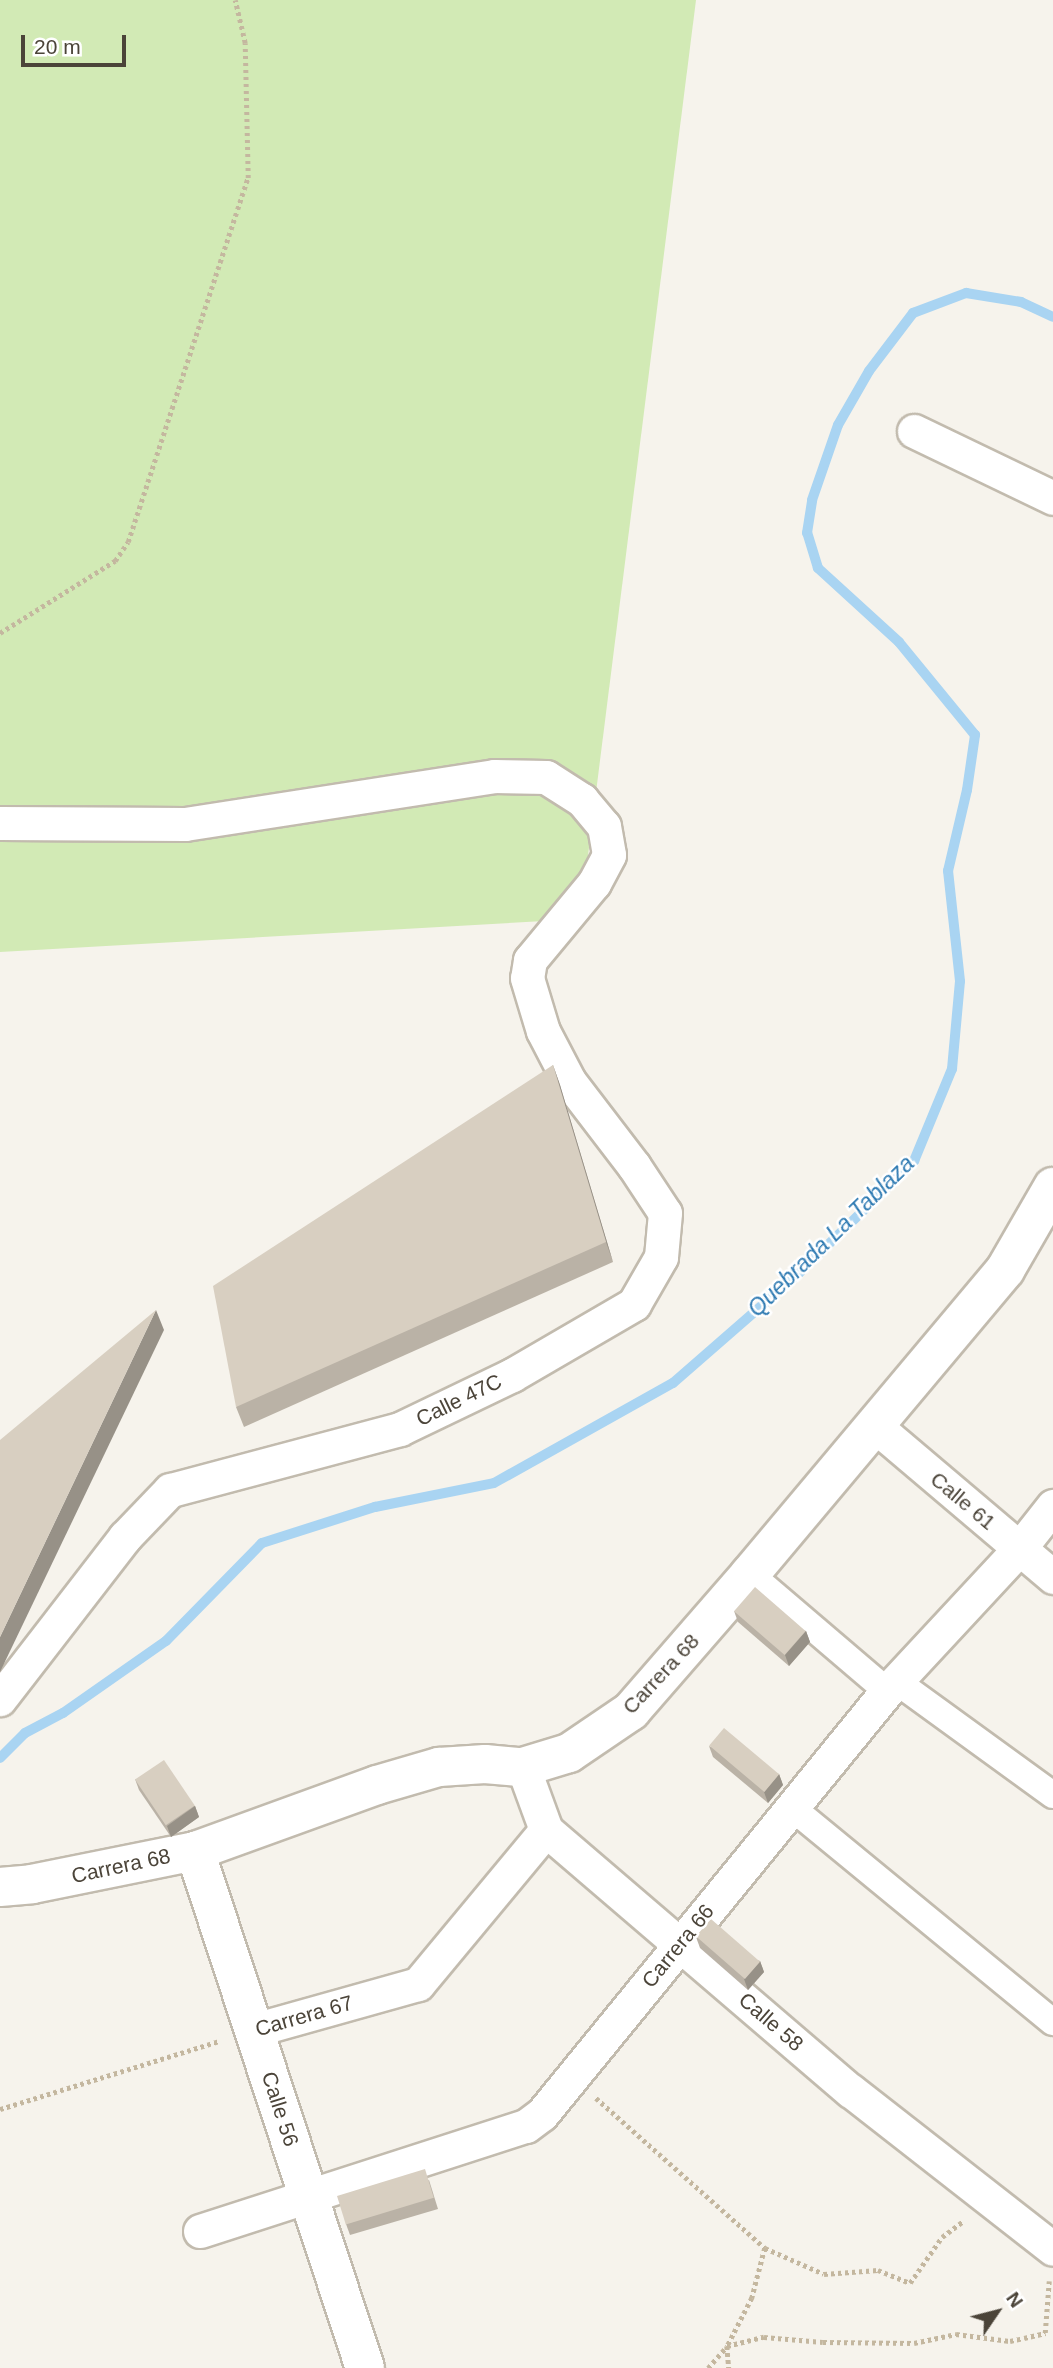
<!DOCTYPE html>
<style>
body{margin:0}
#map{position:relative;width:1053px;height:2368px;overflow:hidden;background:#f6f3ec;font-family:Helvetica,sans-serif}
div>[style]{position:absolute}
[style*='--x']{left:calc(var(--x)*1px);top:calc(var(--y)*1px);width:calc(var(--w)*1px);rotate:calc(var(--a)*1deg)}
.green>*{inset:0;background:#d2eab5}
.stream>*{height:10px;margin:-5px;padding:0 5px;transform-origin:5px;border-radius:5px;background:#a9d4f2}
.path>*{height:4.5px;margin-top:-2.25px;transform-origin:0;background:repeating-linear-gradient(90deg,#c4b79f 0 3.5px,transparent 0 7px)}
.roads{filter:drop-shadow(2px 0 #c2bbae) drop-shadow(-2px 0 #c2bbae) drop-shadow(0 2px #c2bbae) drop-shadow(0 -2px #c2bbae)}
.pedestrian>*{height:26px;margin:-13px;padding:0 13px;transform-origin:13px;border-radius:13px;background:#fff}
.minor>*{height:33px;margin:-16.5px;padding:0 16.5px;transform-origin:16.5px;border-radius:16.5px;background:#fff}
.tertiary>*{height:38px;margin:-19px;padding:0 19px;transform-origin:19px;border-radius:19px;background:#fff}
.wall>*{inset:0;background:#bab2a6}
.shaded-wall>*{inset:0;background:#979187}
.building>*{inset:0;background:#d8cfc1;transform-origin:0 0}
span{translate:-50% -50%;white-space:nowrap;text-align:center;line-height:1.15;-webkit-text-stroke:5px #fff;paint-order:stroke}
.street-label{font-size:21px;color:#4b4439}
.water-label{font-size:23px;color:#2e7ab2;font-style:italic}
.north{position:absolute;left:962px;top:2277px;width:70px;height:70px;-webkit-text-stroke:5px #fff;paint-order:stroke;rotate:55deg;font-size:19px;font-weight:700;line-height:28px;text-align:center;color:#4b4439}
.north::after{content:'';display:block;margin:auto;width:24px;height:32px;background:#4b4439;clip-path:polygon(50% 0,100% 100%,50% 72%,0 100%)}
.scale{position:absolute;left:21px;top:35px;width:105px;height:32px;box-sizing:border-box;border:4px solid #4b4439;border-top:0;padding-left:9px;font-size:21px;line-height:24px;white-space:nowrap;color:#4b4439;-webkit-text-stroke:5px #fff;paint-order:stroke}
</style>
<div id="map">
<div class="green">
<div style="clip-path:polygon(0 0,696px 0,580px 919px,0 952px)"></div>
</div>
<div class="stream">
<div style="--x:0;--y:1758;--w:35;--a:-45"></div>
<div style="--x:25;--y:1733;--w:43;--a:-27.8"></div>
<div style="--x:63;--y:1713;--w:126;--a:-35"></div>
<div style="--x:166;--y:1641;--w:137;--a:-45.6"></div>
<div style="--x:262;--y:1543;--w:119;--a:-17.7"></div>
<div style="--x:375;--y:1507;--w:121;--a:-11.4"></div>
<div style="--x:494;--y:1483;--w:205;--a:-29.2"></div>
<div style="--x:673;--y:1383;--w:167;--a:-41.1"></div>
<div style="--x:799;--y:1273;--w:161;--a:-44.2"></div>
<div style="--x:914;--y:1161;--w:100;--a:-67.6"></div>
<div style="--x:952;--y:1069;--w:88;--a:-84.8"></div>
<div style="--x:960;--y:981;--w:111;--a:-96.2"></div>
<div style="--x:948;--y:871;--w:83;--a:-76.8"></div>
<div style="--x:967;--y:790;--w:56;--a:-81.7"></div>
<div style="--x:975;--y:735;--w:120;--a:-129.3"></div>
<div style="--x:899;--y:642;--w:110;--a:-137.6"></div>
<div style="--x:818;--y:568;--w:37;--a:-107"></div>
<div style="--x:807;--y:533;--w:33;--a:-81"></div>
<div style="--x:812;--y:500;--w:79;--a:-70.9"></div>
<div style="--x:838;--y:425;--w:62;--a:-60.1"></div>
<div style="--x:869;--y:371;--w:73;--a:-52.8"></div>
<div style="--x:913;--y:313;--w:57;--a:-20.7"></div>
<div style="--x:966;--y:293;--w:56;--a:9.3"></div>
<div style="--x:1021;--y:302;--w:35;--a:25"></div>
</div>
<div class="path">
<div style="--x:0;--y:633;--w:136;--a:-32.1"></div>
<div style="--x:115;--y:561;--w:23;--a:-56"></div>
<div style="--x:128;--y:542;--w:383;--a:-71.8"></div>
<div style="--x:248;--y:178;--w:135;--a:-91.3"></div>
<div style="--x:245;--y:43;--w:44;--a:-103.1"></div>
<div style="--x:596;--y:2098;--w:226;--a:41.6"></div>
<div style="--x:765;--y:2248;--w:52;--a:104.6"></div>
<div style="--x:752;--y:2298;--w:53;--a:117.1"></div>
<div style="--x:0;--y:2109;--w:230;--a:-17.2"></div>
<div style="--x:765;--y:2248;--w:64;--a:23.8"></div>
<div style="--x:824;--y:2274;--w:54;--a:-4.2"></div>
<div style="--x:878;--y:2270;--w:35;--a:22"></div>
<div style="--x:910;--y:2283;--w:56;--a:-55.2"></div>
<div style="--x:942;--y:2237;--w:25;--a:-37"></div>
<div style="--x:727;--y:2346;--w:38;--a:-14"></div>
<div style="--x:764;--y:2337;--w:59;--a:4.8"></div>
<div style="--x:823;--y:2342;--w:91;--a:0.6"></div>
<div style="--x:914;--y:2343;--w:43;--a:-12.1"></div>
<div style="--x:956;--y:2334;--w:54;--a:7.4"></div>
<div style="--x:1010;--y:2341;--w:14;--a:-12"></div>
<div style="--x:1024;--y:2338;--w:22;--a:-13"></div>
<div style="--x:1045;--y:2333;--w:52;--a:-85.6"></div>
<div style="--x:708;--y:2368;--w:29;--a:-49"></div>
<div style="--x:727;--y:2346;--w:22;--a:85"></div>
</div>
<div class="roads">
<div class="pedestrian">
<div style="--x:750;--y:1574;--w:180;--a:40.5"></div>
<div style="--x:896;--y:1681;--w:194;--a:36"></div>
<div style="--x:791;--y:1807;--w:339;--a:39.4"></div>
</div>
<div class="minor">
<div style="--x:914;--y:431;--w:154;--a:25.7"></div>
<div style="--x:0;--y:823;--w:185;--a:0.3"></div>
<div style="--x:185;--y:824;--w:313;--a:-8.8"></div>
<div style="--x:494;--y:776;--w:52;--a:1.1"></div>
<div style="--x:546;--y:777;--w:43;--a:32.6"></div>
<div style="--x:582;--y:800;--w:34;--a:50"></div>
<div style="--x:604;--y:826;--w:29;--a:80"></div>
<div style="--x:609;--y:855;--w:32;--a:118"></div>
<div style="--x:594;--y:883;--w:100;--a:129.7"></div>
<div style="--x:530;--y:960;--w:18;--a:99"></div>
<div style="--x:527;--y:978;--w:55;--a:73.2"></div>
<div style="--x:543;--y:1031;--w:56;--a:62.5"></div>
<div style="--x:569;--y:1081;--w:107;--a:52.6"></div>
<div style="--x:634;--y:1166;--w:56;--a:56.6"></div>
<div style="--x:665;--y:1213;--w:44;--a:95.2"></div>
<div style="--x:661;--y:1257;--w:54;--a:119.9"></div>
<div style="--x:634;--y:1304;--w:141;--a:149.8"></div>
<div style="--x:512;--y:1375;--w:124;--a:154.3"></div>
<div style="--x:400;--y:1429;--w:238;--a:165.1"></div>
<div style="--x:170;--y:1490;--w:65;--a:133.8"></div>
<div style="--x:125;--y:1537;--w:205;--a:127.7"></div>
<div style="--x:874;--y:1425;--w:235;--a:40.3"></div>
<div style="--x:523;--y:1767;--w:67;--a:69.9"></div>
<div style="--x:546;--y:1830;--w:401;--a:40.6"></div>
<div style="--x:851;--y:2091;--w:256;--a:38"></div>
<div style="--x:254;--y:2030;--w:170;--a:-15.7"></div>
<div style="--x:418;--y:1984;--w:200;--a:-50.3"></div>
<div style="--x:200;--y:2231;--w:342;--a:-17.9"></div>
<div style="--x:526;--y:2126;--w:20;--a:-37"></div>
<div style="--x:542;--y:2114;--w:546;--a:-50.8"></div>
<div style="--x:887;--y:1691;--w:194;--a:-47.1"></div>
<div style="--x:1019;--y:1549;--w:55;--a:-51.7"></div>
</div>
<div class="tertiary">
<div style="--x:195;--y:1851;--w:544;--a:71.8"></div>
<div style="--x:0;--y:1887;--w:32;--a:-5"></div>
<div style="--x:32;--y:1884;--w:166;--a:-11.4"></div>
<div style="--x:195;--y:1851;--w:194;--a:-19.9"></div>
<div style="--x:377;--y:1785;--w:65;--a:-16.2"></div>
<div style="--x:439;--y:1767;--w:46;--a:-3.7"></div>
<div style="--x:485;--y:1764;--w:38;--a:5"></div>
<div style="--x:523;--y:1767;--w:48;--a:-16.9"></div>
<div style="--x:569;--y:1753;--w:75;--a:-34.1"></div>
<div style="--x:631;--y:1711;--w:181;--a:-49"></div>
<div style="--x:750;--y:1574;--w:397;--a:-50"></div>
<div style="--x:1005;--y:1270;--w:96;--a:-60"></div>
</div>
</div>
<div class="wall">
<div style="clip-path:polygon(553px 1065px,560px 1085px,613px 1262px,244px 1427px,236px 1407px)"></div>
<div style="clip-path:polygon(734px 1611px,806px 1631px,810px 1642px,789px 1666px,738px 1622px)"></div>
<div style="clip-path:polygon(709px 1746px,779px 1774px,783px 1785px,768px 1803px,713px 1757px)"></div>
<div style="clip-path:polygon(135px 1779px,195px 1806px,199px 1817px,171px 1837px,139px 1790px)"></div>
<div style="clip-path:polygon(696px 1937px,760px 1961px,764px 1972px,748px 1990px,700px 1948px)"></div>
<div style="clip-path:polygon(429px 2180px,438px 2209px,350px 2235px,346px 2224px)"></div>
</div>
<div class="shaded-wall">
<div style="clip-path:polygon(553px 1065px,560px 1085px,613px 1262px,606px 1242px)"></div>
<div style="clip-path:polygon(156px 1310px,164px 1330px,0 1672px,0 1637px)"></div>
<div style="clip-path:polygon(806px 1631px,810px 1642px,789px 1666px,785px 1655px)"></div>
<div style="clip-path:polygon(779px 1774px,783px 1785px,768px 1803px,764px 1792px)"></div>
<div style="clip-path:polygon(195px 1806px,199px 1817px,171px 1837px,167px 1826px)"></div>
<div style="clip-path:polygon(760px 1961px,764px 1972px,748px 1990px,744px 1979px)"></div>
</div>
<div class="building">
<div style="clip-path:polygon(553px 1065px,606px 1242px,236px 1407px,213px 1286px)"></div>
<div style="clip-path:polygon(156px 1310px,0 1637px,0 1440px)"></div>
<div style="left:755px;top:1587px;width:67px;height:32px;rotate:41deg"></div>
<div style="left:724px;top:1728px;width:72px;height:23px;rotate:40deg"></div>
<div style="left:164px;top:1760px;width:55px;height:35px;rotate:56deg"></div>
<div style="left:711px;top:1919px;width:65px;height:23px;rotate:41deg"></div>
<div style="left:425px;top:2169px;width:30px;height:92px;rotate:73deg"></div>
</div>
<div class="street-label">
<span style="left:459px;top:1400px;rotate:-26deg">Calle 47C</span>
<span style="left:963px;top:1501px;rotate:40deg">Calle 61</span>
<span style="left:661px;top:1674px;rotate:-47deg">Carrera 68</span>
<span style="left:121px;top:1866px;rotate:-12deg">Carrera 68</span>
<span style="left:678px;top:1946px;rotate:-51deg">Carrera 66</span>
<span style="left:304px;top:2016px;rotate:-16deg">Carrera 67</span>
<span style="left:771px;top:2022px;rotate:41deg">Calle 58</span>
<span style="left:280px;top:2109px;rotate:72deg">Calle 56</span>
</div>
<div class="water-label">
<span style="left:831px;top:1236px;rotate:-44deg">Quebrada La Tablaza</span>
</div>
<div class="north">N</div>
<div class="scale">20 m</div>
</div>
